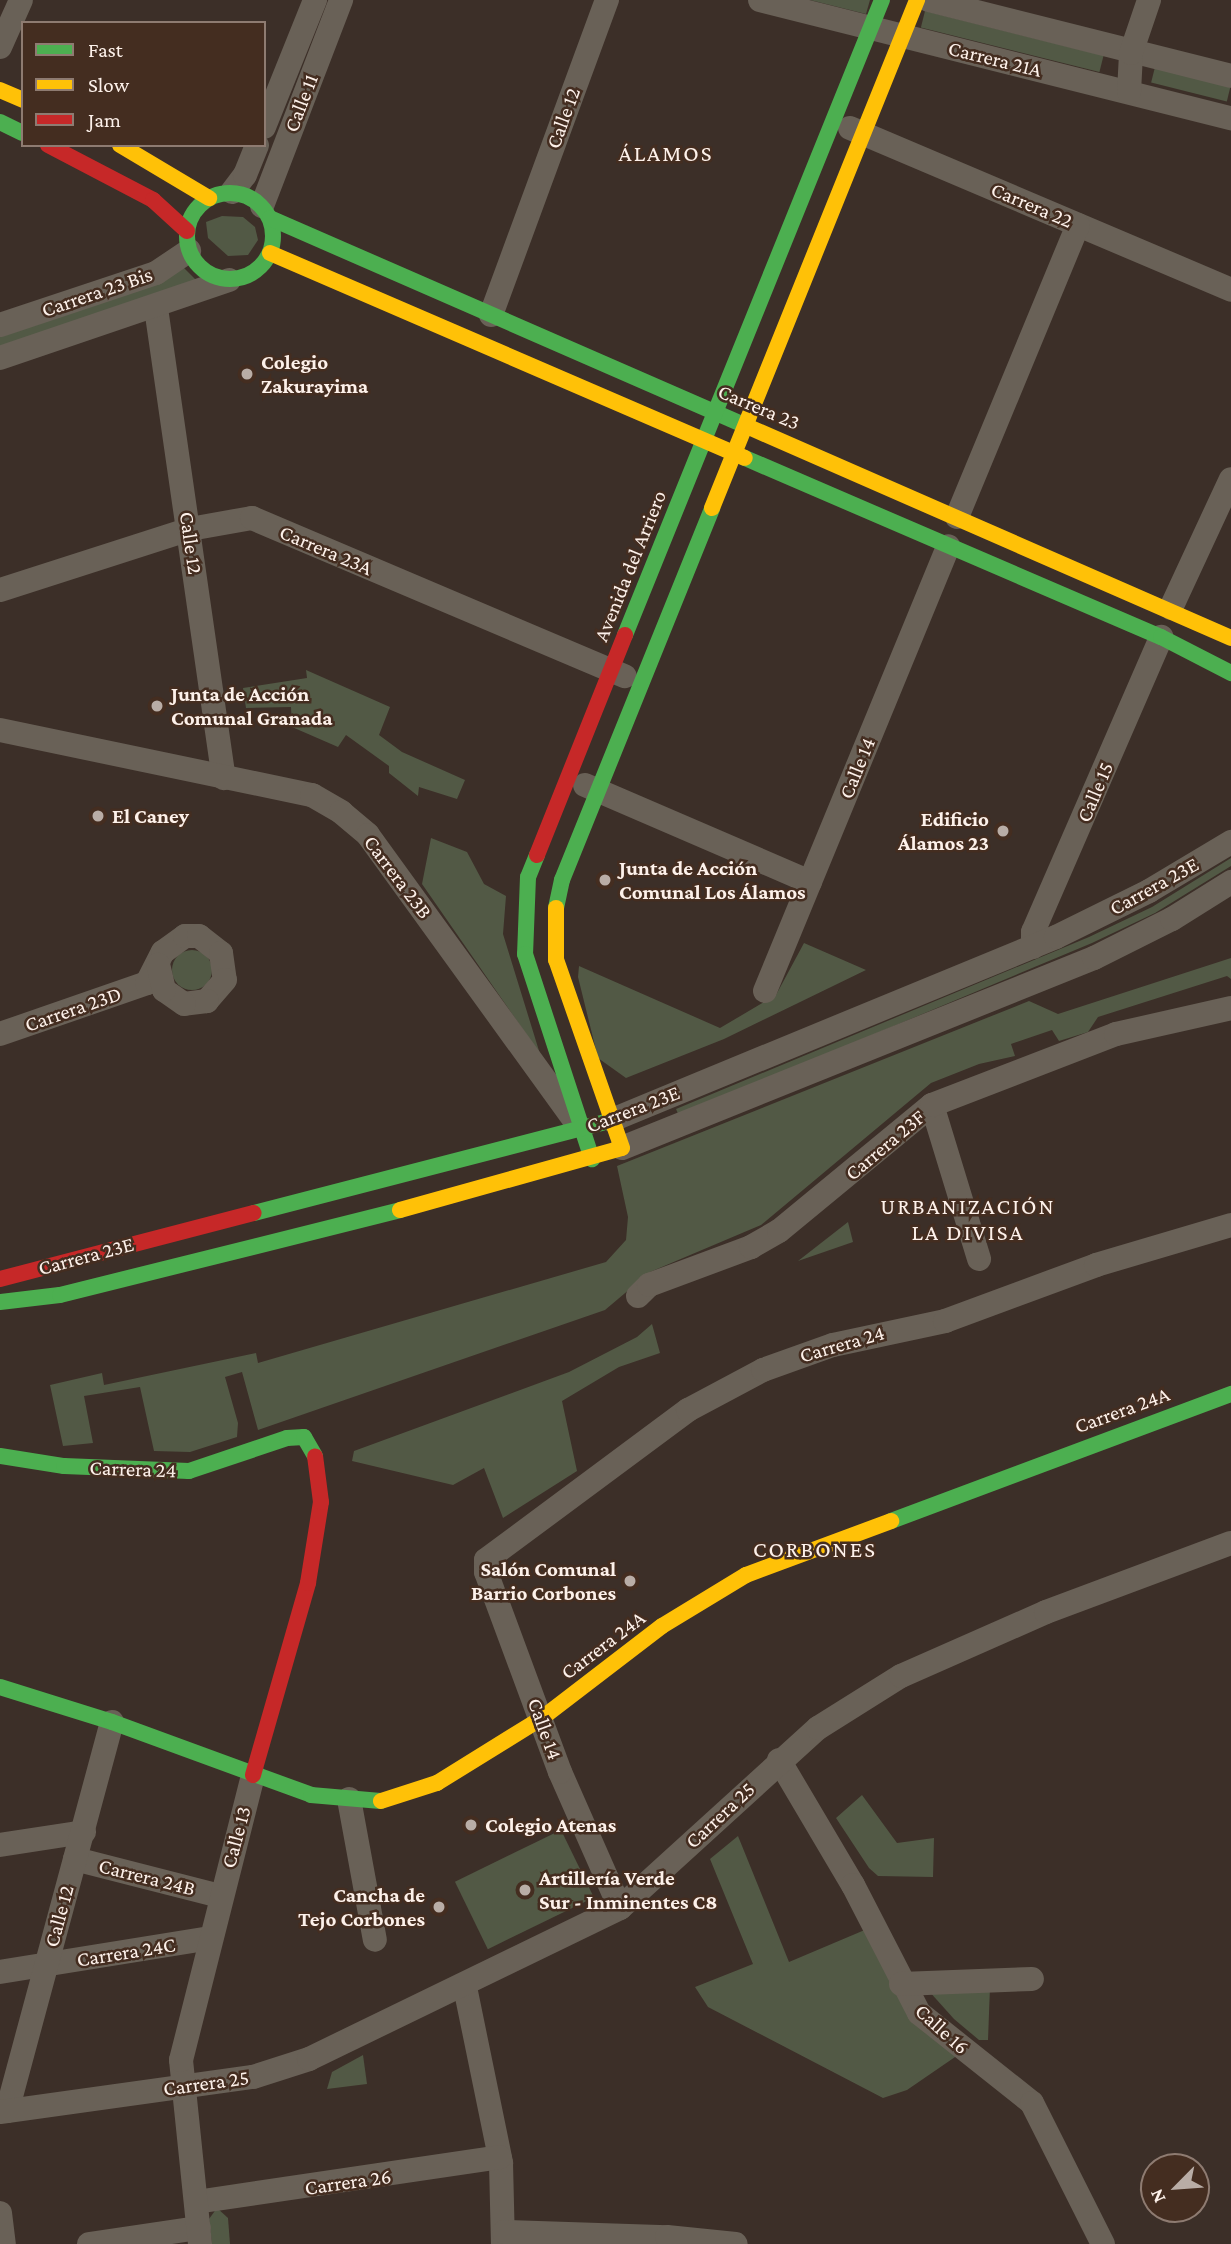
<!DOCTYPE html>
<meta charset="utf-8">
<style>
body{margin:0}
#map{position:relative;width:1231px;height:2244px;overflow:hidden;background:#3c2f28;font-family:"Crimson Pro",serif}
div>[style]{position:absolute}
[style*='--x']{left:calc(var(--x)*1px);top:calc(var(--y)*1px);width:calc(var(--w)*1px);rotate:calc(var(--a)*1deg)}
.green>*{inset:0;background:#525945;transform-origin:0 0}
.round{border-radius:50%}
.street>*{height:24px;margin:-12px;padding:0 12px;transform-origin:12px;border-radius:12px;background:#696157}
.fast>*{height:16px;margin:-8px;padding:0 8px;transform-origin:8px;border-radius:8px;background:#4caf50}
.fast>.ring{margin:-8px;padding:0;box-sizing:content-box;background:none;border:16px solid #4caf50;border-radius:50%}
.slow>*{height:16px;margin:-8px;padding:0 8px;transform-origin:8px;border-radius:8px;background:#ffc107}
.jam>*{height:16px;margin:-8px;padding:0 8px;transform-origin:8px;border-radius:8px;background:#c62828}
.dots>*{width:19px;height:19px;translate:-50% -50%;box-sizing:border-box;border:4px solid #442d20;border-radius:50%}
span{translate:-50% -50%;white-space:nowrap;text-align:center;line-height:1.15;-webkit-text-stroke:5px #442d20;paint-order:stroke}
.street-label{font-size:21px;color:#fdf1ea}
.poi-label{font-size:21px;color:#fdf1ea;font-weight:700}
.left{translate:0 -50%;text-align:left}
.right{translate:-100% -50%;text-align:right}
.neighbourhood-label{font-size:23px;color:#fdf1ea;letter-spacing:2px}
.legend{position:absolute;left:21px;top:21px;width:245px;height:126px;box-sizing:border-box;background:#442d20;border:2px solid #8e7b71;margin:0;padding:9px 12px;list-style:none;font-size:21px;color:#fdf1ea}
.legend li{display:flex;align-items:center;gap:14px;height:35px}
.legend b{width:35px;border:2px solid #8e7b71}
.north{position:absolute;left:1140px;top:2153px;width:70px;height:70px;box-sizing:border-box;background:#442d20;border:2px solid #8e7b71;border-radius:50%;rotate:245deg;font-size:19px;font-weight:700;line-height:28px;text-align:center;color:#fdf1ea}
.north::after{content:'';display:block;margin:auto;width:24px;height:32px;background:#b9ada6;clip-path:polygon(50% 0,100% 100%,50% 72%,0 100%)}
</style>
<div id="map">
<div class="green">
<div style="clip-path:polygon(810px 0,870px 0,866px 14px)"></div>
<div style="left:925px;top:11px;width:184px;height:17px;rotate:14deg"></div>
<div style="left:1155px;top:67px;width:78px;height:16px;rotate:14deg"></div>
<div style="clip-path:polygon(222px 216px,243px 217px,255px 227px,258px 240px,248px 255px,228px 256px,208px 238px,206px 222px)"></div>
<div style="clip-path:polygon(183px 267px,198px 282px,0 349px,0 334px)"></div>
<div style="clip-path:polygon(306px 670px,390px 707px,379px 735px,402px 752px,465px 780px,457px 799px,419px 787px,418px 796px,389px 773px,389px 766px,346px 735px,338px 747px,292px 727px,291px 707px,246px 708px,243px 688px,307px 678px)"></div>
<div style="clip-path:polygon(431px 838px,467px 852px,484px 884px,506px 896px,503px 934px,540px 1054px,422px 884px)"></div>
<div style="clip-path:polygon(1231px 858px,1231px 866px,1155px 913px,1092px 943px,679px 1116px,676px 1109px,1089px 937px,1152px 907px)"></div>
<div style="clip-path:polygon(804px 943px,866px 970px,724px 1039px,626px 1078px,598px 1058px,578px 977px,579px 966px,720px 1028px,776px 995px)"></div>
<div class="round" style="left:172px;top:950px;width:40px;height:40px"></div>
<div style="clip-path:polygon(1231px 958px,1231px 979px,1227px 976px,1098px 1017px,1088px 1032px,1059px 1041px,1052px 1030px,1011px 1044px,1015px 1056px,979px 1064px,931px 1083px,761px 1225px,650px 1272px,605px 1310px,258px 1430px,242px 1372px,225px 1377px,238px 1423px,237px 1437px,190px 1452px,154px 1451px,140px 1387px,84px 1396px,93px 1443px,63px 1446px,50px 1385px,102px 1373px,104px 1385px,256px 1353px,258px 1363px,606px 1262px,626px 1240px,628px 1217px,617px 1166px,1029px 1001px,1058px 1014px)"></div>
<div style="clip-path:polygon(848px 1222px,853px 1242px,798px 1261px)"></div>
<div style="clip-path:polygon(652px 1324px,660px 1353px,619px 1367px,562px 1401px,577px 1471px,503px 1518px,484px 1468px,453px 1485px,352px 1461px,354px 1451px,569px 1372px,637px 1337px)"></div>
<div style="clip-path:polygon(862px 1795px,897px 1843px,934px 1838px,933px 1877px,878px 1876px,869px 1868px,836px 1818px)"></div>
<div style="left:561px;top:1830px;width:75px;height:118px;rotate:64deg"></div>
<div style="clip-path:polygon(738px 1836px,789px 1962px,867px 1929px,958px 2055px,907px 2090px,883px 2098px,708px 2007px,695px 1987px,753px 1964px,710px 1859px)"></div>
<div style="clip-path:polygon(990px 1987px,988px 2040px,979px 2040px,954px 2019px,928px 1990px)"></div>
<div style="clip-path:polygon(363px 2055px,367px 2084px,327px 2089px,332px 2072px)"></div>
<div style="clip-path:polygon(217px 2208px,228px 2218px,230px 2244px,212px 2244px,209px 2219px)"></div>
</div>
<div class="street">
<div style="--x:760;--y:0;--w:486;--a:14.1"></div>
<div style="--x:929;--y:0;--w:311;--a:14.1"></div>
<div style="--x:0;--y:47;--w:51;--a:-65.9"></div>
<div style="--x:1129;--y:92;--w:39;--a:-87"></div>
<div style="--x:1131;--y:53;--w:56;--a:-71.2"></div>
<div style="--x:264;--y:127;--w:137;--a:-68.1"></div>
<div style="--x:850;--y:128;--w:414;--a:23"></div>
<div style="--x:232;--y:192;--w:21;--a:-53"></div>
<div style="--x:245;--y:175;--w:32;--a:-68"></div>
<div style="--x:262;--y:206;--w:221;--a:-69"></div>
<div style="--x:156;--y:308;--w:475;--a:81.8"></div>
<div style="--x:491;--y:315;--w:336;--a:-69.8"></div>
<div style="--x:0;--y:325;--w:164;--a:-18.4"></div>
<div style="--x:156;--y:273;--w:40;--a:-34"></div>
<div style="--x:0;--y:358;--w:242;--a:-18.8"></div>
<div style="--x:957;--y:517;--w:316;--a:-67.5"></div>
<div style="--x:0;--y:590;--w:200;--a:-17.8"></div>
<div style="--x:190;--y:529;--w:63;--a:-10.1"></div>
<div style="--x:252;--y:518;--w:405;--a:23"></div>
<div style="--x:1171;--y:608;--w:142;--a:-65.1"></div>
<div style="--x:0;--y:730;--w:319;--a:11.8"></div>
<div style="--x:312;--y:795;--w:34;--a:30"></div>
<div style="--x:341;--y:812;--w:35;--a:40"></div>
<div style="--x:368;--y:835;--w:349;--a:54.1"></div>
<div style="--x:585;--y:785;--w:245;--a:23.3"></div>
<div style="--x:1033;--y:947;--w:15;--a:-90"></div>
<div style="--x:1033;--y:932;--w:322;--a:-66.5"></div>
<div style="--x:765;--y:991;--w:481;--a:-67.6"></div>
<div style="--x:0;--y:1034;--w:156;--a:-19.1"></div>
<div style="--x:147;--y:983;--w:35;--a:-63"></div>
<div style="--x:163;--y:952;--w:27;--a:-36"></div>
<div style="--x:185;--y:936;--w:14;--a:0"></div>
<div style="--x:199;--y:936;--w:28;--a:38"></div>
<div style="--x:221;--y:953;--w:27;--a:82"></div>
<div style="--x:225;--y:980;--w:28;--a:131"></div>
<div style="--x:207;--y:1001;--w:23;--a:173"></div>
<div style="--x:184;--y:1004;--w:24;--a:-145"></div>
<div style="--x:164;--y:990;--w:26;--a:-103"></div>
<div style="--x:932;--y:1105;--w:161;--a:73"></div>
<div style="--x:612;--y:1120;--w:480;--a:-22.4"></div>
<div style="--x:1056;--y:937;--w:104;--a:-26.3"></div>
<div style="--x:1149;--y:891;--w:96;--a:-30.9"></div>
<div style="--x:622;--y:1148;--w:509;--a:-21.93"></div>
<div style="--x:1094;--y:958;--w:87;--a:-26.6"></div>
<div style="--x:1172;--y:919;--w:70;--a:-32.1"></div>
<div style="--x:638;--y:1296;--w:16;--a:-45"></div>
<div style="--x:649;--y:1285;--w:109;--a:-20.4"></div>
<div style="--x:751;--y:1247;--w:32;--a:-30"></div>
<div style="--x:779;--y:1231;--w:198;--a:-39.5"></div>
<div style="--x:932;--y:1105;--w:197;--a:-21.1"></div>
<div style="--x:1116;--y:1034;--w:118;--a:-12.7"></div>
<div style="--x:779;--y:1760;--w:145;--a:59.4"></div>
<div style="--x:853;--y:1885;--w:144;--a:62.7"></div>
<div style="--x:919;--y:2013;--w:144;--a:38.5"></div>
<div style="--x:1032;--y:2103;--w:158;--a:63.3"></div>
<div style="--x:349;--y:1799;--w:143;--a:79.6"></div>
<div style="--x:0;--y:1845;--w:85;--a:-8.8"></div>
<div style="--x:75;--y:1859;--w:150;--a:14.3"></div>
<div style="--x:620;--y:1908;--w:149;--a:-113.8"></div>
<div style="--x:560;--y:1772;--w:213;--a:-110.3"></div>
<div style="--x:486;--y:1572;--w:12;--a:-90"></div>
<div style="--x:486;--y:1560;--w:252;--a:-36.6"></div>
<div style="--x:688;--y:1410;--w:85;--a:-28.1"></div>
<div style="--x:763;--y:1370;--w:74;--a:-19.7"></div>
<div style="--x:833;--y:1345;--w:115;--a:-12.1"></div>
<div style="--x:945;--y:1321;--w:161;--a:-20.3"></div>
<div style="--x:1096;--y:1265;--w:141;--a:-16.5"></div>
<div style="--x:0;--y:1972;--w:214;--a:-9.2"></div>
<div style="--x:901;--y:1984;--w:131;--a:-2.2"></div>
<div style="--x:465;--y:1987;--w:180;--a:78.4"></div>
<div style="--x:501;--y:2163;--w:81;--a:88.6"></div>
<div style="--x:7;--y:2111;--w:403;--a:-74.9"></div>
<div style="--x:0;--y:2112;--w:255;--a:-7.9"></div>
<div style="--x:253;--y:2077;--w:59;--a:-17.8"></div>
<div style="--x:309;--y:2059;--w:346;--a:-25.9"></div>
<div style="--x:620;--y:1908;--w:268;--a:-42.3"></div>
<div style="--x:818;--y:1728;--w:98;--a:-32.1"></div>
<div style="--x:901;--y:1676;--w:158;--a:-23.8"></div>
<div style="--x:1046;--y:1612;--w:197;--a:-20.5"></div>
<div style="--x:196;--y:2202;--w:307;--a:-8.4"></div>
<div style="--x:0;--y:2213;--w:31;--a:83"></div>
<div style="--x:504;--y:2232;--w:163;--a:1.8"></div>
<div style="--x:667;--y:2237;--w:69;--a:5.8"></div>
<div style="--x:89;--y:2244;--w:111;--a:-8.3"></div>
<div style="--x:200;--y:2244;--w:185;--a:-95.9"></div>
<div style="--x:181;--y:2060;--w:294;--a:-75.8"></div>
</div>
<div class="fast">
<div style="--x:0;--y:122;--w:25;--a:26"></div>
<div class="ring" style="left:187px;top:193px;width:70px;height:70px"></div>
<div style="--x:270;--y:218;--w:525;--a:23.59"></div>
<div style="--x:745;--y:458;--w:453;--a:23.3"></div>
<div style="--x:1161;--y:637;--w:79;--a:27.2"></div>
<div style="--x:625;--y:635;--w:685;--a:-67.97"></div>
<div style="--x:537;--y:855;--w:24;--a:112"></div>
<div style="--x:528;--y:877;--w:77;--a:92.2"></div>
<div style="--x:525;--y:954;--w:216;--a:71.9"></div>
<div style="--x:556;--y:908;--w:29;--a:-78"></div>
<div style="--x:562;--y:880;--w:401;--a:-68"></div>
<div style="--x:254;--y:1213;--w:360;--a:-14.5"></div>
<div style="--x:0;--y:1302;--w:60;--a:-6.7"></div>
<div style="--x:60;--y:1295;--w:350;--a:-14"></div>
<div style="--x:0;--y:1456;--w:65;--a:8.9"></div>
<div style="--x:64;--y:1466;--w:125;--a:2.3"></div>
<div style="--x:189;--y:1471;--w:103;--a:-18.6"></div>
<div style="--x:287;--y:1438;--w:17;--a:-3"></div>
<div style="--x:304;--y:1437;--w:22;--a:60"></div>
<div style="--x:891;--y:1521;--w:363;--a:-20.5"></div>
<div style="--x:0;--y:1687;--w:117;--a:17.4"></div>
<div style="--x:112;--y:1722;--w:212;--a:20.1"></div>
<div style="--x:311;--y:1795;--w:70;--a:4.9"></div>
</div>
<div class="slow">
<div style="--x:0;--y:90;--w:25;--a:23"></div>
<div style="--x:120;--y:145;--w:104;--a:30.8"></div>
<div style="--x:270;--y:253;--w:517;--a:23.34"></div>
<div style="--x:751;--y:428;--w:524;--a:23.63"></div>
<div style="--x:712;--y:508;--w:548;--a:-68.02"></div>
<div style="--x:400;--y:1210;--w:230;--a:-15.6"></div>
<div style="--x:622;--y:1148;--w:199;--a:-109.3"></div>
<div style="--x:556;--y:960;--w:52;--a:-90"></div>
<div style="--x:381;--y:1801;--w:59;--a:-17.8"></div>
<div style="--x:437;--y:1783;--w:123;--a:-31.8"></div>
<div style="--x:542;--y:1718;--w:151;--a:-37.5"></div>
<div style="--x:662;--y:1626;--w:98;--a:-31.3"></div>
<div style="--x:746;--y:1575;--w:155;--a:-20.4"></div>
</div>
<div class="jam">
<div style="--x:48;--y:145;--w:119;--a:27.6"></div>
<div style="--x:153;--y:200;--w:46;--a:42.4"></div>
<div style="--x:537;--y:855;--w:237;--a:-68.2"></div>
<div style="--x:0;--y:1279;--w:262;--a:-14.6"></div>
<div style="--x:253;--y:1775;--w:200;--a:-74"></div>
<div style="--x:308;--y:1583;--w:82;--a:-80.9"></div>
<div style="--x:321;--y:1502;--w:46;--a:-97.4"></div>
</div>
<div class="dots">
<div style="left:247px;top:374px;background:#b9ada6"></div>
<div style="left:157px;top:706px;background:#b9ada6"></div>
<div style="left:98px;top:816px;background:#b9ada6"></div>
<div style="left:1003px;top:831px;background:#b9ada6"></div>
<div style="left:605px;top:880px;background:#b9ada6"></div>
<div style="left:630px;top:1581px;background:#b9ada6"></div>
<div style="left:471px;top:1825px;background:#b9ada6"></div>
<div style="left:525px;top:1890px;background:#b9ada6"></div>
<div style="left:439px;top:1907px;background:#b9ada6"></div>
</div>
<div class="street-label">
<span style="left:995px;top:59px;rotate:14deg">Carrera 21A</span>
<span style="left:301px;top:103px;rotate:-69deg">Calle 11</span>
<span style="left:563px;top:118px;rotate:-70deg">Calle 12</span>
<span style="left:1032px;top:205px;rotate:23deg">Carrera 22</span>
<span style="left:97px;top:292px;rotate:-19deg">Carrera 23 Bis</span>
<span style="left:759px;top:407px;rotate:23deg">Carrera 23</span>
<span style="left:191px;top:543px;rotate:82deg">Calle 12</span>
<span style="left:326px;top:550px;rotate:23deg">Carrera 23A</span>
<span style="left:630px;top:566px;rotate:-68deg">Avenida del Arriero</span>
<span style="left:857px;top:768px;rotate:-68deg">Calle 14</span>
<span style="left:1095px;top:792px;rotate:-67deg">Calle 15</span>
<span style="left:398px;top:877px;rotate:53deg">Carrera 23B</span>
<span style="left:1154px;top:886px;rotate:-29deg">Carrera 23E</span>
<span style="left:73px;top:1009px;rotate:-19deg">Carrera 23D</span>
<span style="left:633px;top:1109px;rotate:-21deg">Carrera 23E</span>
<span style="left:885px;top:1145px;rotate:-40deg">Carrera 23F</span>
<span style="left:86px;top:1256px;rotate:-15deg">Carrera 23E</span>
<span style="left:842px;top:1344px;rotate:-16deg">Carrera 24</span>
<span style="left:1122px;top:1410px;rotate:-20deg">Carrera 24A</span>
<span style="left:133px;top:1469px;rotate:2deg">Carrera 24</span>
<span style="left:603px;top:1645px;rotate:-37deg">Carrera 24A</span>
<span style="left:545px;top:1729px;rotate:70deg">Calle 14</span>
<span style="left:720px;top:1815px;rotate:-43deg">Carrera 25</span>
<span style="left:236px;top:1837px;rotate:-75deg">Calle 13</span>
<span style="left:147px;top:1877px;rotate:14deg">Carrera 24B</span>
<span style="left:59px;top:1916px;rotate:-75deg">Calle 12</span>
<span style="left:126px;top:1952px;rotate:-9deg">Carrera 24C</span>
<span style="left:942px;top:2029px;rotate:42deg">Calle 16</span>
<span style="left:206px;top:2083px;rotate:-8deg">Carrera 25</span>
<span style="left:348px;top:2182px;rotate:-8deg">Carrera 26</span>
</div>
<div class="poi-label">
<span class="left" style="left:261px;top:374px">Colegio<br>Zakurayima</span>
<span class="left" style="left:171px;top:706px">Junta de Acción<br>Comunal Granada</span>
<span class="left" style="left:112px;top:816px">El Caney</span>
<span class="right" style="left:989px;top:831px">Edificio<br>Álamos 23</span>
<span class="left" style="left:619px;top:880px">Junta de Acción<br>Comunal Los Álamos</span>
<span class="right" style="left:616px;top:1581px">Salón Comunal<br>Barrio Corbones</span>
<span class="left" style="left:485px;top:1825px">Colegio Atenas</span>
<span class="left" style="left:539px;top:1890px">Artillería Verde<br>Sur - Inminentes C8</span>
<span class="right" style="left:425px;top:1907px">Cancha de<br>Tejo Corbones</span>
</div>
<div class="neighbourhood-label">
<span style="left:666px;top:153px">ÁLAMOS</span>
<span style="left:968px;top:1219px">URBANIZACIÓN<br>LA DIVISA</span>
<span style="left:815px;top:1549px">CORBONES</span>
</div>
<ul class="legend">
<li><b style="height:9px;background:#4caf50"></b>Fast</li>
<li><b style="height:9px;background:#ffc107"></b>Slow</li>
<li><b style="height:9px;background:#c62828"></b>Jam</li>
</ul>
<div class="north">N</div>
</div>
